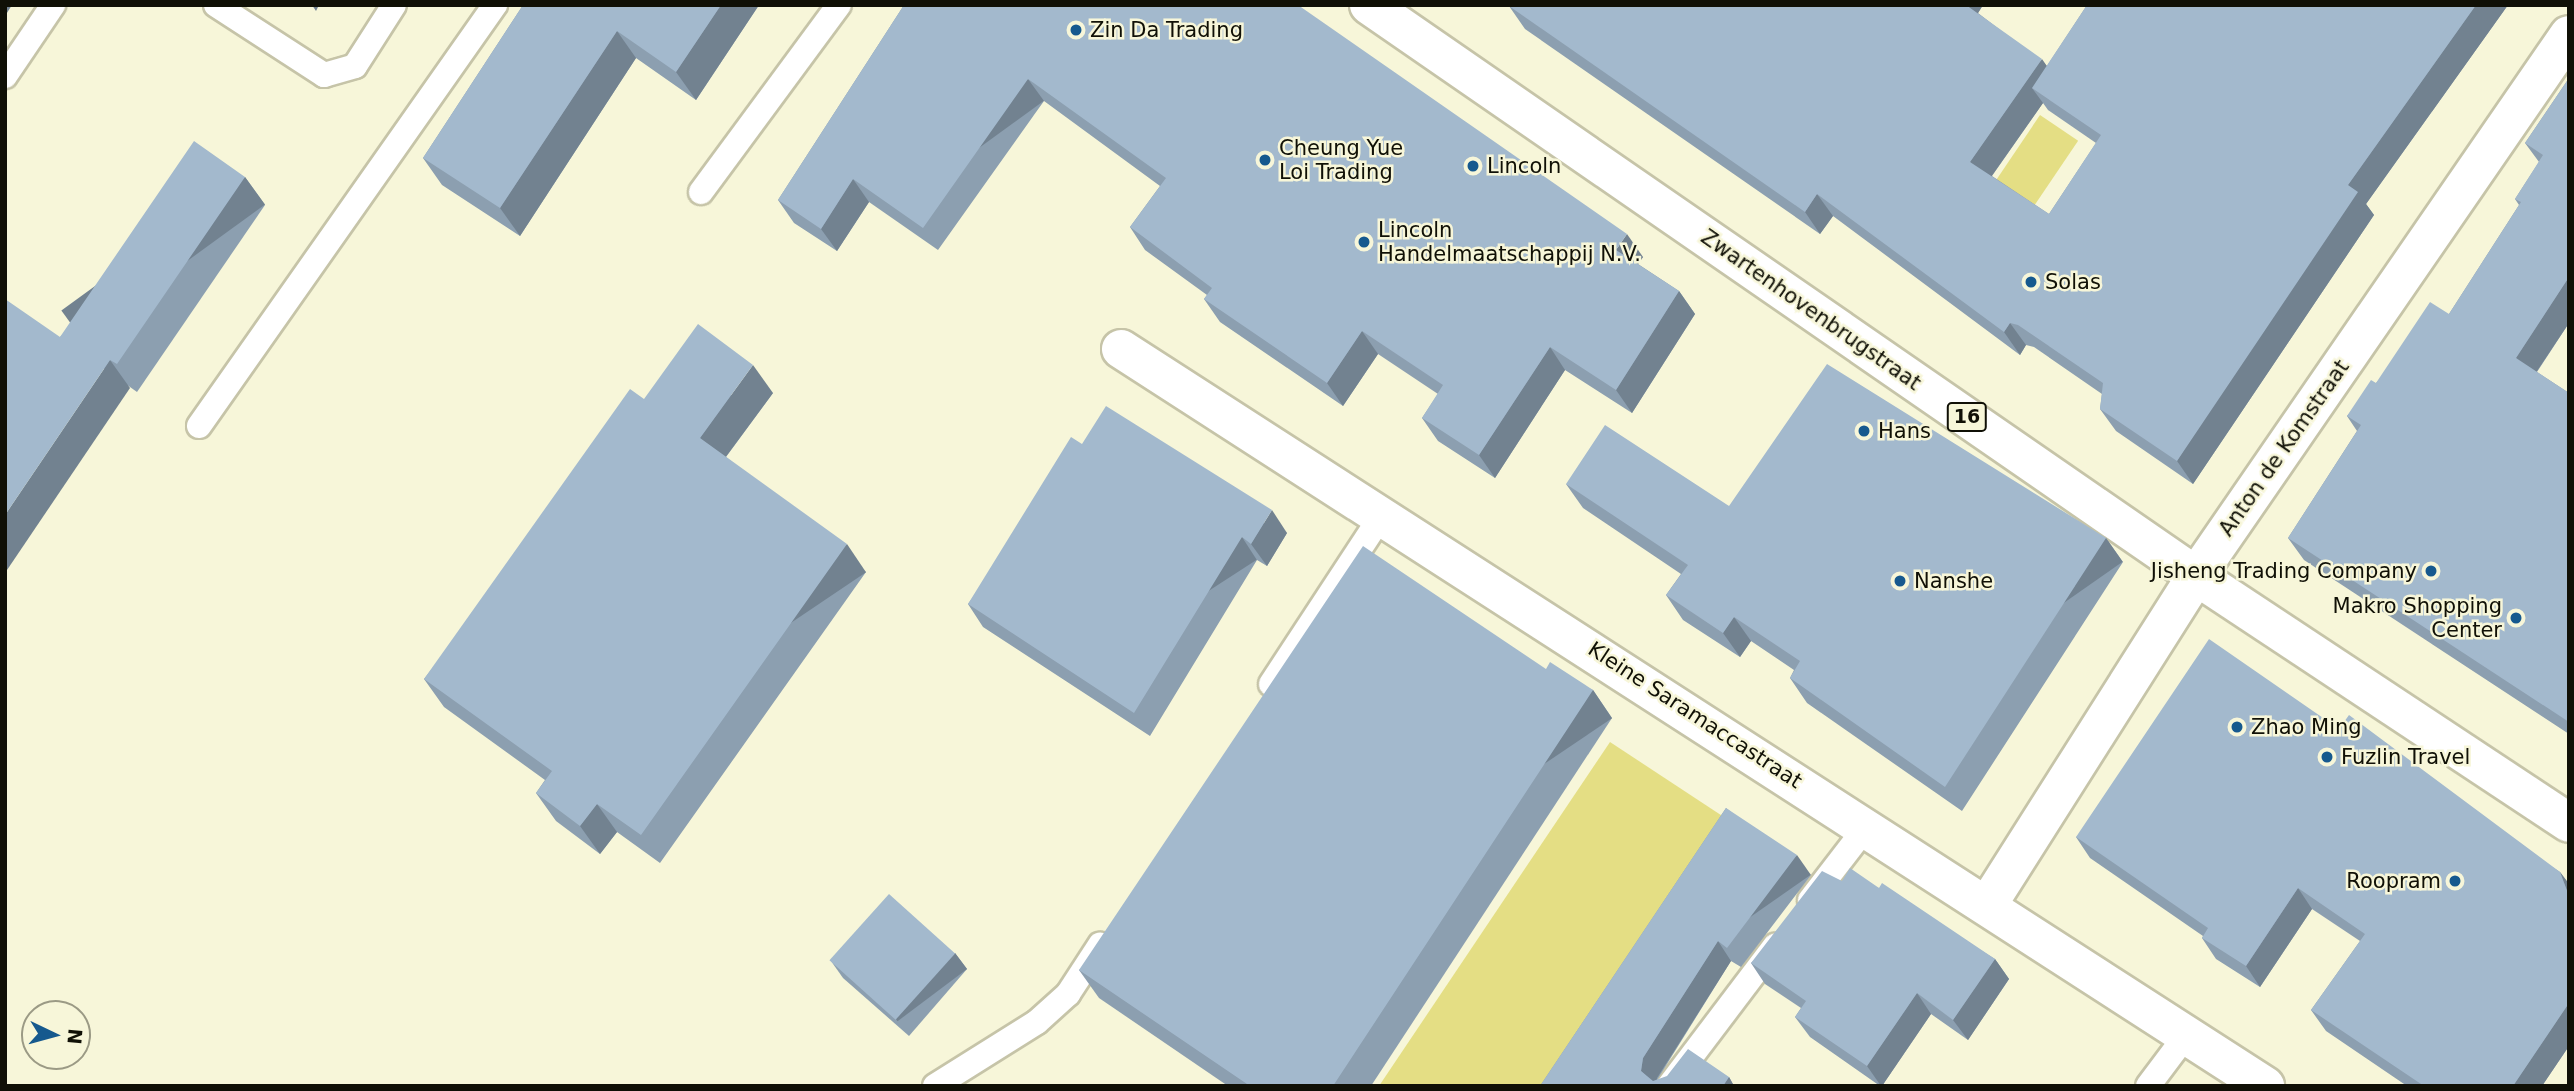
<!DOCTYPE html>
<style>
body{margin:0}
#map{position:relative;width:2574px;height:1091px;overflow:hidden;background:#f7f6d9;font-family:"DejaVu Sans",sans-serif}
div>[style]{position:absolute}
[style*='--x']{left:calc(var(--x)*1px);top:calc(var(--y)*1px);width:calc(var(--w)*1px);rotate:calc(var(--a)*1deg)}
.green>*{inset:0;background:#e4de84;transform-origin:0 0}
.roads{filter:drop-shadow(2px 0 #c6c4a8) drop-shadow(-2px 0 #c6c4a8) drop-shadow(0 2px #c6c4a8) drop-shadow(0 -2px #c6c4a8)}
.service>*{height:24px;margin:-12px;padding:0 12px;transform-origin:12px;border-radius:12px;background:#fff}
.minor>*{height:38px;margin:-19px;padding:0 19px;transform-origin:19px;border-radius:19px;background:#fff}
.primary>*{height:38px;margin:-19px;padding:0 19px;transform-origin:19px;border-radius:19px;background:#fff}
.wall>*{inset:0;background:#8c9fb0}
.shaded-wall>*{inset:0;background:#728290;transform-origin:0 0}
.building>*{inset:0;background:#a3b9cd;transform-origin:0 0}
.dots>*{width:19px;height:19px;translate:-50% -50%;box-sizing:border-box;border:4px solid #f7f6d9;border-radius:50%}
span{translate:-50% -50%;white-space:nowrap;text-align:center;line-height:1.15;-webkit-text-stroke:5px #f7f6d9;paint-order:stroke}
.shield-label span{padding:2px 5px;background:#f7f6d9;border:2px solid;border-radius:5px;-webkit-text-stroke-width:0}
.shield-label{font-size:19px;color:#101006;font-weight:700}
.poi-label{font-size:21px;color:#101006}
.left{translate:0 -50%;text-align:left}
.right{translate:-100% -50%;text-align:right}
.street-label{font-size:21px;color:#101006}
.frame{position:absolute;inset:0;border:7px solid #101006;pointer-events:none}
.north{position:absolute;left:21px;top:1000px;width:70px;height:70px;box-sizing:border-box;background:#f7f6d9;border:2px solid #9b9a85;border-radius:50%;rotate:95deg;font-size:19px;font-weight:700;line-height:28px;text-align:center;color:#101006}
.north::after{content:'';display:block;margin:auto;width:24px;height:32px;background:#16598e;clip-path:polygon(50% 0,100% 100%,50% 72%,0 100%)}
</style>
<div id="map">
<div class="green">
<div style="left:2040px;top:115px;width:46px;height:199px;rotate:34deg"></div>
<div style="clip-path:polygon(1610px 742px,1733px 823px,1561px 1086px,1379px 1086px)"></div>
</div>
<div class="roads">
<div class="service">
<div style="--x:216;--y:5;--w:129;--a:32.9"></div>
<div style="--x:324;--y:75;--w:32;--a:-16"></div>
<div style="--x:355;--y:66;--w:72;--a:-57.4"></div>
<div style="--x:5;--y:76;--w:86;--a:-55.9"></div>
<div style="--x:701;--y:192;--w:232;--a:-53.6"></div>
<div style="--x:199;--y:426;--w:515;--a:-54.89"></div>
<div style="--x:1271;--y:684;--w:202;--a:-56.7"></div>
<div style="--x:1810;--y:900;--w:93;--a:-52.4"></div>
<div style="--x:935;--y:1086;--w:120;--a:-32.1"></div>
<div style="--x:1037;--y:1022;--w:42;--a:-42.1"></div>
<div style="--x:1068;--y:994;--w:59;--a:-56.9"></div>
<div style="--x:1669;--y:1086;--w:176;--a:-52.9"></div>
<div style="--x:2148;--y:1086;--w:65;--a:-53.1"></div>
</div>
<div class="minor">
<div style="--x:1121;--y:349;--w:1361;--a:32.79"></div>
<div style="--x:1988;--y:904;--w:388;--a:-57.6"></div>
<div style="--x:2196;--y:576;--w:657;--a:-55.42"></div>
</div>
<div class="primary">
<div style="--x:1369;--y:5;--w:1005;--a:34.62"></div>
<div style="--x:2196;--y:576;--w:447;--a:33.5"></div>
</div>
</div>
<div class="wall">
<div style="clip-path:polygon(523px 5px,759px 5px,696px 100px,636px 58px,520px 236px,442px 185px,423px 158px)"></div>
<div style="clip-path:polygon(904px 5px,1643px 257px,1638px 264px,1679px 291px,1695px 314px,1632px 413px,1565px 370px,1495px 478px,1438px 441px,1422px 418px,1438px 394px,1378px 354px,1343px 406px,1220px 322px,1204px 299px,1207px 295px,1145px 250px,1130px 227px,1160px 186px,1044px 101px,938px 250px,869px 202px,837px 251px,794px 223px,778px 200px)"></div>
<div style="clip-path:polygon(evenodd,1510px 5px,1983px 5px,1978px 13px,2047px 66px,2087px 5px,2508px 5px,2366px 204px,2374px 215px,2193px 484px,2116px 431px,2100px 409px,2102px 394px,2034px 347px,2026px 345px,2020px 355px,1833px 216px,1820px 234px,1525px 29px,1509px 6px,1510px 5px,2043px 103px,2048px 110px,2096px 143px,2049px 214px,1992px 176px,2043px 103px)"></div>
<div style="clip-path:polygon(2569px 78px,2569px 323px,2537px 372px,2569px 393px,2569px 734px,2304px 560px,2288px 538px,2357px 431px,2347px 416px,2376px 383px,2449px 314px,2519px 205px,2515px 199px,2539px 162px,2525px 143px)"></div>
<div style="clip-path:polygon(245px 177px,265px 205px,137px 392px,60px 337px)"></div>
<div style="clip-path:polygon(773px 393px,726px 457px,866px 572px,660px 863px,617px 832px,600px 854px,556px 821px,536px 793px,545px 780px,444px 707px,424px 679px,644px 399px)"></div>
<div style="clip-path:polygon(1082px 444px,1287px 533px,1267px 566px,1257px 560px,1150px 736px,983px 627px,968px 604px)"></div>
<div style="clip-path:polygon(1566px 484px,1729px 506px,2106px 538px,2123px 562px,1962px 811px,1807px 703px,1790px 678px,1794px 670px,1751px 641px,1740px 657px,1683px 620px,1666px 595px,1681px 574px,1583px 508px)"></div>
<div style="clip-path:polygon(1546px 669px,1593px 690px,1612px 718px,1371px 1086px,1228px 1086px,1099px 998px,1079px 970px)"></div>
<div style="clip-path:polygon(2339px 729px,2560px 872px,2569px 884px,2569px 1046px,2542px 1086px,2407px 1086px,2326px 1031px,2311px 1010px,2360px 941px,2312px 909px,2260px 987px,2216px 959px,2202px 938px,2203px 936px,2090px 858px,2076px 837px)"></div>
<div style="clip-path:polygon(1726px 808px,1811px 875px,1741px 967px,1731px 961px,1657px 1080px,1729px 1077px,1734px 1086px,1540px 1086px)"></div>
<div style="clip-path:polygon(1842px 881px,1879px 888px,1995px 959px,2009px 979px,1968px 1040px,1931px 1014px,1882px 1086px,1880px 1086px,1810px 1037px,1795px 1017px,1801px 1008px,1765px 984px,1751px 963px)"></div>
<div style="clip-path:polygon(955px 953px,967px 969px,909px 1036px,843px 978px,831px 961px)"></div>
</div>
<div class="shaded-wall">
<div style="clip-path:polygon(5px 5px,12px 5px,5px 16px)"></div>
<div style="clip-path:polygon(312px 5px,319px 5px,316px 11px)"></div>
<div style="clip-path:polygon(721px 5px,759px 5px,696px 100px,676px 72px)"></div>
<div style="clip-path:polygon(1962px 5px,1983px 5px,1973px 21px)"></div>
<div style="clip-path:polygon(2476px 5px,2508px 5px,2366px 204px,2374px 215px,2193px 484px,2177px 461px,2348px 185px)"></div>
<div style="clip-path:polygon(617px 31px,636px 58px,520px 236px,500px 208px)"></div>
<div style="clip-path:polygon(2042px 59px,2058px 82px,2032px 88px,2043px 103px,1986px 184px,1970px 162px)"></div>
<div style="left:1028px;top:79px;width:27px;height:182px;rotate:54deg"></div>
<div style="left:245px;top:177px;width:34px;height:227px;rotate:54deg"></div>
<div style="clip-path:polygon(853px 179px,869px 202px,837px 251px,821px 229px)"></div>
<div style="clip-path:polygon(1817px 194px,1833px 216px,1820px 234px,1805px 212px)"></div>
<div style="clip-path:polygon(1627px 234px,1643px 257px,1632px 273px,1616px 250px)"></div>
<div style="clip-path:polygon(2569px 277px,2569px 323px,2531px 380px,2516px 358px)"></div>
<div style="clip-path:polygon(1679px 291px,1695px 314px,1632px 413px,1616px 390px)"></div>
<div style="clip-path:polygon(2010px 323px,2026px 345px,2020px 355px,2004px 332px)"></div>
<div style="clip-path:polygon(1362px 331px,1378px 354px,1343px 406px,1327px 383px)"></div>
<div style="clip-path:polygon(1550px 347px,1565px 370px,1495px 478px,1479px 455px)"></div>
<div style="clip-path:polygon(110px 360px,130px 388px,5px 573px,5px 515px)"></div>
<div style="clip-path:polygon(753px 365px,773px 393px,719px 466px,700px 438px)"></div>
<div style="clip-path:polygon(1272px 510px,1287px 533px,1267px 566px,1251px 544px)"></div>
<div style="left:1242px;top:537px;width:27px;height:206px;rotate:57deg"></div>
<div style="left:2106px;top:538px;width:29px;height:297px;rotate:55deg"></div>
<div style="left:847px;top:544px;width:34px;height:357px;rotate:56deg"></div>
<div style="clip-path:polygon(1734px 617px,1751px 641px,1740px 657px,1723px 633px)"></div>
<div style="left:1593px;top:690px;width:34px;height:474px;rotate:56deg"></div>
<div style="clip-path:polygon(597px 804px,617px 832px,600px 854px,580px 826px)"></div>
<div style="left:1797px;top:855px;width:24px;height:116px;rotate:55deg"></div>
<div style="clip-path:polygon(2560px 872px,2569px 884px,2569px 896px)"></div>
<div style="clip-path:polygon(2298px 888px,2312px 909px,2260px 987px,2246px 966px)"></div>
<div style="clip-path:polygon(1718px 941px,1731px 961px,1657px 1078px,1656px 1086px,1641px 1071px,1643px 1058px)"></div>
<div style="left:955px;top:953px;width:20px;height:87px;rotate:53deg"></div>
<div style="clip-path:polygon(1995px 959px,2009px 979px,1968px 1040px,1953px 1020px)"></div>
<div style="clip-path:polygon(1917px 993px,1931px 1014px,1882px 1086px,1881px 1086px,1867px 1066px)"></div>
<div style="clip-path:polygon(2569px 1003px,2569px 1046px,2542px 1086px,2513px 1086px)"></div>
<div style="clip-path:polygon(1729px 1077px,1734px 1086px,1723px 1086px)"></div>
</div>
<div class="building">
<div style="clip-path:polygon(523px 5px,721px 5px,676px 72px,617px 31px,500px 208px,423px 158px)"></div>
<div style="clip-path:polygon(904px 5px,1298px 5px,1627px 234px,1616px 250px,1679px 291px,1616px 390px,1550px 347px,1479px 455px,1422px 418px,1443px 385px,1362px 331px,1327px 383px,1204px 299px,1212px 288px,1130px 227px,1166px 178px,1028px 79px,923px 228px,853px 179px,821px 229px,778px 200px)"></div>
<div style="clip-path:polygon(1510px 5px,1966px 5px,2042px 59px,1970px 162px,2049px 214px,2101px 135px,2032px 88px,2087px 5px,2476px 5px,2348px 185px,2358px 192px,2177px 461px,2100px 409px,2103px 383px,2018px 325px,2010px 323px,2004px 332px,1817px 194px,1805px 212px,1509px 6px)"></div>
<div style="clip-path:polygon(2569px 78px,2569px 277px,2516px 358px,2569px 393px,2569px 722px,2288px 538px,2361px 425px,2347px 416px,2371px 380px,2376px 383px,2430px 302px,2449px 314px,2521px 202px,2515px 199px,2543px 155px,2525px 143px)"></div>
<div style="clip-path:polygon(194px 141px,245px 177px,117px 364px,110px 360px,5px 515px,5px 299px,60px 337px)"></div>
<div style="clip-path:polygon(698px 324px,753px 365px,700px 438px,847px 544px,641px 835px,597px 804px,580px 826px,536px 793px,552px 771px,424px 679px,630px 389px,644px 399px)"></div>
<div style="clip-path:polygon(1827px 364px,2106px 538px,1945px 787px,1790px 678px,1800px 661px,1734px 617px,1723px 633px,1666px 595px,1688px 565px,1566px 484px,1605px 425px,1729px 506px)"></div>
<div style="clip-path:polygon(1106px 406px,1272px 510px,1251px 544px,1242px 537px,1134px 713px,968px 604px,1071px 437px,1082px 444px)"></div>
<div style="clip-path:polygon(1363px 546px,1546px 669px,1550px 662px,1593px 690px,1333px 1086px,1250px 1086px,1079px 970px)"></div>
<div style="clip-path:polygon(2209px 639px,2339px 729px,2349px 715px,2560px 872px,2569px 896px,2569px 1003px,2513px 1086px,2424px 1086px,2311px 1010px,2365px 934px,2298px 888px,2246px 966px,2202px 938px,2208px 928px,2076px 837px)"></div>
<div style="clip-path:polygon(1726px 808px,1797px 855px,1727px 948px,1718px 941px,1643px 1058px,1641px 1071px,1653px 1081px,1667px 1076px,1688px 1049px,1729px 1077px,1723px 1086px,1540px 1086px)"></div>
<div style="clip-path:polygon(1850px 868px,1879px 888px,1882px 883px,1995px 959px,1953px 1020px,1917px 993px,1867px 1066px,1795px 1017px,1806px 1001px,1751px 963px,1822px 871px,1842px 881px)"></div>
<div style="left:889px;top:894px;width:89px;height:89px;rotate:42deg"></div>
</div>
<div class="dots">
<div style="left:1076px;top:30px;background:#16598e"></div>
<div style="left:1265px;top:160px;background:#16598e"></div>
<div style="left:1473px;top:166px;background:#16598e"></div>
<div style="left:1364px;top:242px;background:#16598e"></div>
<div style="left:2031px;top:282px;background:#16598e"></div>
<div style="left:1864px;top:431px;background:#16598e"></div>
<div style="left:2431px;top:571px;background:#16598e"></div>
<div style="left:1900px;top:581px;background:#16598e"></div>
<div style="left:2516px;top:618px;background:#16598e"></div>
<div style="left:2237px;top:727px;background:#16598e"></div>
<div style="left:2327px;top:757px;background:#16598e"></div>
<div style="left:2455px;top:881px;background:#16598e"></div>
</div>
<div class="shield-label">
<span style="left:1967px;top:417px">16</span>
</div>
<div class="poi-label">
<span class="left" style="left:1090px;top:30px">Zin Da Trading</span>
<span class="left" style="left:1279px;top:160px">Cheung Yue<br>Loi Trading</span>
<span class="left" style="left:1487px;top:166px">Lincoln</span>
<span class="left" style="left:1378px;top:242px">Lincoln<br>Handelmaatschappij N.V.</span>
<span class="left" style="left:2045px;top:282px">Solas</span>
<span class="left" style="left:1878px;top:431px">Hans</span>
<span class="right" style="left:2417px;top:571px">Jisheng Trading Company</span>
<span class="left" style="left:1914px;top:581px">Nanshe</span>
<span class="right" style="left:2502px;top:618px">Makro Shopping<br>Center</span>
<span class="left" style="left:2251px;top:727px">Zhao Ming</span>
<span class="left" style="left:2341px;top:757px">Fuzlin Travel</span>
<span class="right" style="left:2441px;top:881px">Roopram</span>
</div>
<div class="street-label">
<span style="left:1811px;top:310px;rotate:35deg">Zwartenhovenbrugstraat</span>
<span style="left:2284px;top:448px;rotate:-55deg">Anton de Komstraat</span>
<span style="left:1695px;top:715px;rotate:33deg">Kleine Saramaccastraat</span>
</div>
<div class="frame"></div>
<div class="north">N</div>
</div>
